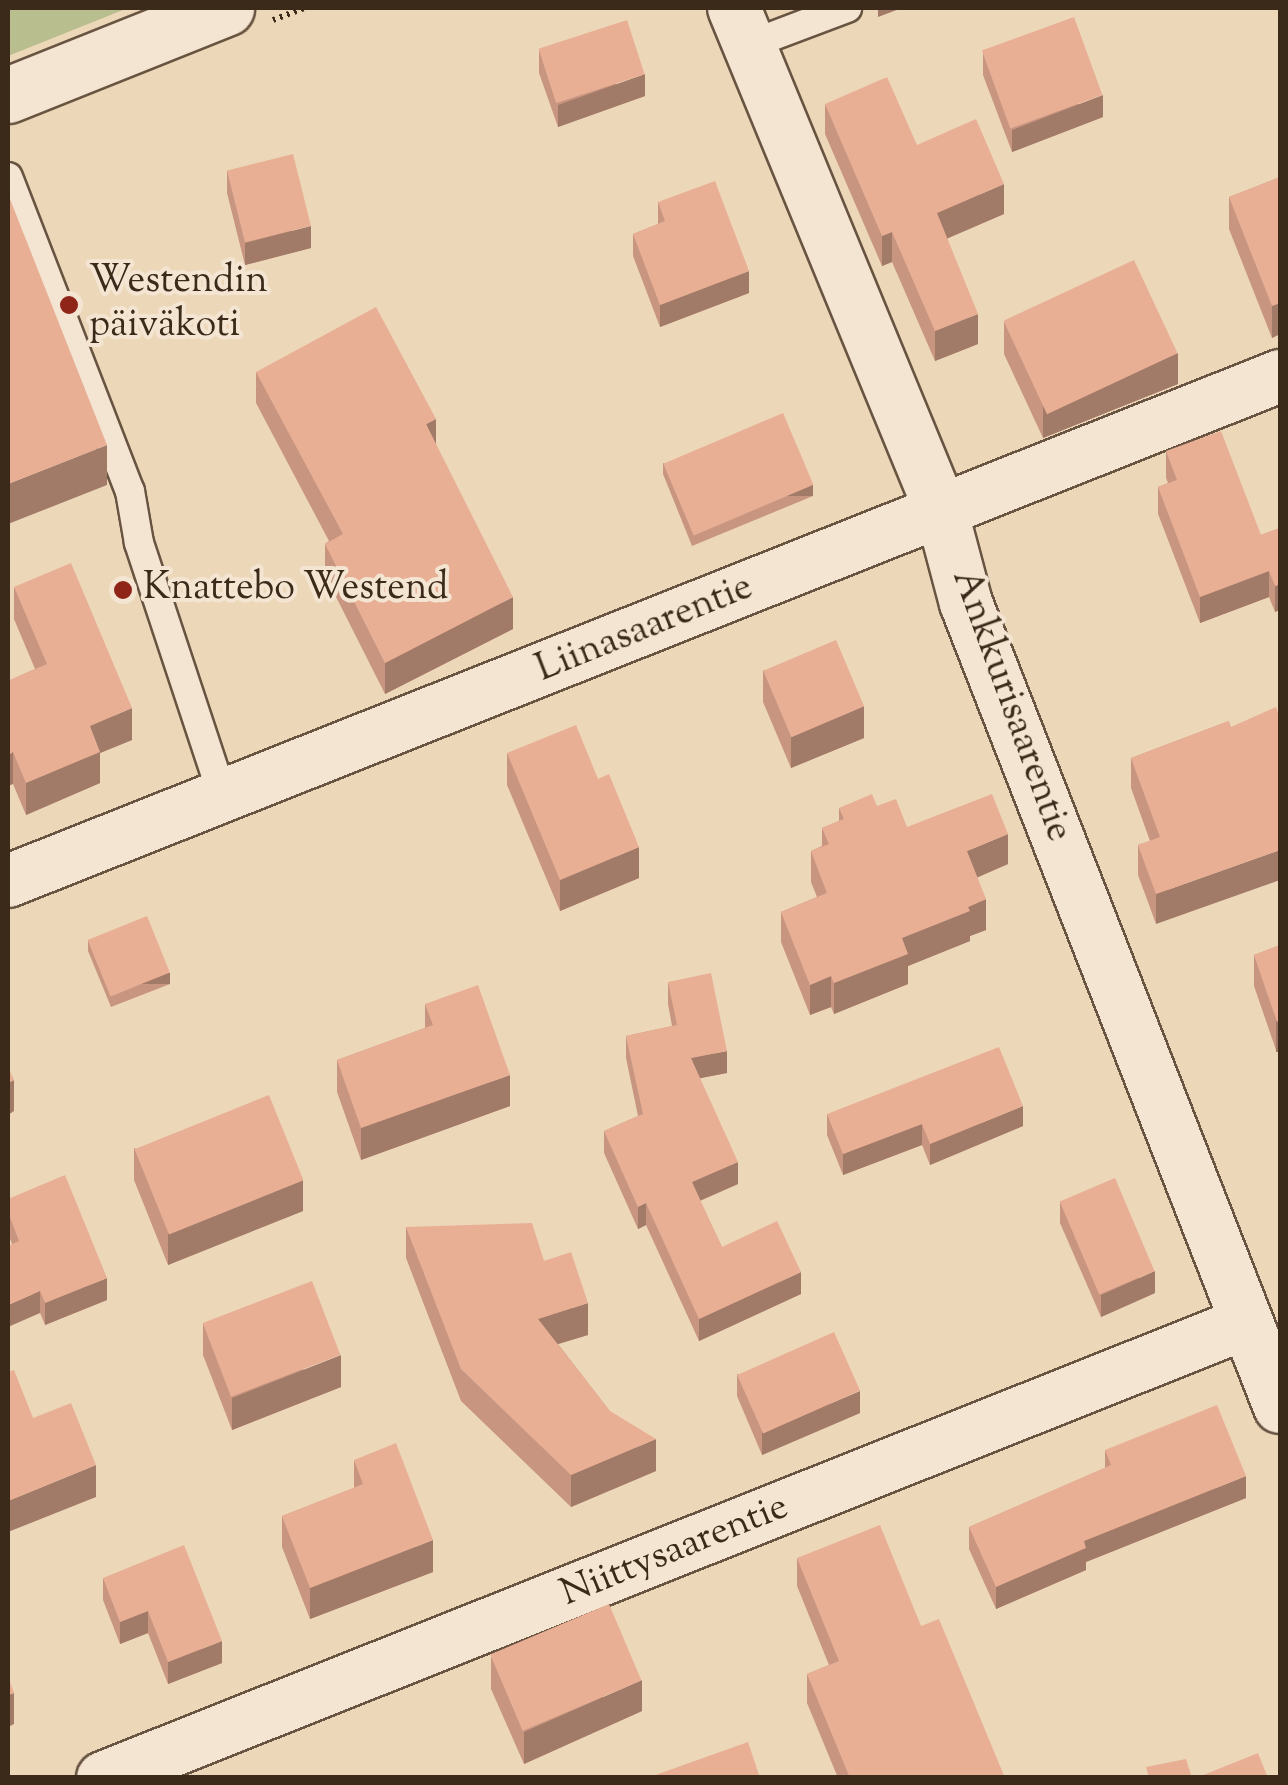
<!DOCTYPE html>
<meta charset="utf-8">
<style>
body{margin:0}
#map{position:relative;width:1288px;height:1785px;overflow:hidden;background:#edd7b9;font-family:"Sorts Mill Goudy",serif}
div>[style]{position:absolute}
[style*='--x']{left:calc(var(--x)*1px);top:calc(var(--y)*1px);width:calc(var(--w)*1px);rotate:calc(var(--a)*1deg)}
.green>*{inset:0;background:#b9be8f}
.path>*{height:6px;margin-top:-3px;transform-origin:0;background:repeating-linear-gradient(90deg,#3b2919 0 2.5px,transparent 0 7.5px)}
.roads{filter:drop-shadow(2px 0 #685441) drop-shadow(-2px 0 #685441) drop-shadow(0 2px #685441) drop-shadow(0 -2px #685441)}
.service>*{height:28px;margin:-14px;padding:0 14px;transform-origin:14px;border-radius:14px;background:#f3e5d2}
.minor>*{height:52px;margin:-26px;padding:0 26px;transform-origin:26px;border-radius:26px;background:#f3e5d2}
.tertiary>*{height:55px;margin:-27.5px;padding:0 27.5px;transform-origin:27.5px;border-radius:27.5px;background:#f3e5d2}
.wall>*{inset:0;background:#c89680}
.shaded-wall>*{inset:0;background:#a27a68;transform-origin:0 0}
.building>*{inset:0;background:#e8af95;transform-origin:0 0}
.dots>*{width:28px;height:28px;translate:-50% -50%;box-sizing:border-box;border:5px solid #f3e5d2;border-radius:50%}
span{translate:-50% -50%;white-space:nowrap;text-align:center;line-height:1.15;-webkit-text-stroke:8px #f3e5d2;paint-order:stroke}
.poi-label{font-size:38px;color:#3b2919}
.left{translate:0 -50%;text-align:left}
.street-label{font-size:38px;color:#3b2919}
.frame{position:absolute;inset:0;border:10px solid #3b2919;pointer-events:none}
</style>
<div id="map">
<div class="green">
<div style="clip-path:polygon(8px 8px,128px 8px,8px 56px)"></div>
</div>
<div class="path">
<div style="--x:273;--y:20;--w:33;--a:-21"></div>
</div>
<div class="roads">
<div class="service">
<div style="--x:749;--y:45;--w:105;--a:-20.7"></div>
<div style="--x:8;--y:177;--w:337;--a:68.8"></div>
<div style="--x:130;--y:491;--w:53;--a:80.2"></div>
<div style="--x:139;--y:543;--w:264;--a:71.7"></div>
</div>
<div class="minor">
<div style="--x:734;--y:8;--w:546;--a:67.61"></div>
<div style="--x:942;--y:513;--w:93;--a:75.1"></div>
<div style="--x:966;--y:603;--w:863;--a:68.67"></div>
<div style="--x:8;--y:881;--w:1369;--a:-21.65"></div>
<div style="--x:103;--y:1778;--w:1230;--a:-21.71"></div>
</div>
<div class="tertiary">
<div style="--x:8;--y:95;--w:235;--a:-21.8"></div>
</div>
</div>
<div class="wall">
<div style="clip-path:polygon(539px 51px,645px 96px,558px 127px,539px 73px)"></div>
<div style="clip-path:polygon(983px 53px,1103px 117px,1012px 152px,983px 75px)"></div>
<div style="clip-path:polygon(825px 104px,917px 145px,1004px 214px,947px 238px,978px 344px,935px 361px,892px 262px,882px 266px,825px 134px)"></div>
<div style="clip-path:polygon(227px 171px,311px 248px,245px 265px,227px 193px)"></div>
<div style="clip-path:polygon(1280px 177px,1280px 334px,1272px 338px,1229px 229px,1229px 197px)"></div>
<div style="clip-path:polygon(658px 202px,749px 293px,660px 327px,633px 256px,633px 234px,658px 224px)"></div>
<div style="clip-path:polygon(1004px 322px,1178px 384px,1043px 438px,1004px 354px)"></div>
<div style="clip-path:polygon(256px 372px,436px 445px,513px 629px,385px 694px,325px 575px,325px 544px,329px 541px,256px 403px)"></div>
<div style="clip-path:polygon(1166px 451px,1261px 535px,1280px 528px,1275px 612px,1269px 597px,1200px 623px,1158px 514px,1158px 487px,1168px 483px,1166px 478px)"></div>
<div style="clip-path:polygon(663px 463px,813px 496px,692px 546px,663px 474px)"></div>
<div style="clip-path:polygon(14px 587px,132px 740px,100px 753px,100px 783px,26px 815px,13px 784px,8px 681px,35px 669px,14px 619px)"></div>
<div style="clip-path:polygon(763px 670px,864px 738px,791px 768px,763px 702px)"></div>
<div style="clip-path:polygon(1229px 721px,1156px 924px,1138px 875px,1138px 845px,1150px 841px,1131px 788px,1131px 758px)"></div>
<div style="clip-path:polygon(507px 753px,639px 878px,560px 911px,507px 785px)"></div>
<div style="clip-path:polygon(877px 806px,907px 827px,1008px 864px,977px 877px,986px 930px,970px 936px,970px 941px,908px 966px,908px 984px,834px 1014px,831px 1007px,810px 1015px,781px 942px,781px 912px,817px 897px,811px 882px,811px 851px,822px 846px,822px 828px,839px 821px,839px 808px)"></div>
<div style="clip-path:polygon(88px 940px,170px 984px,111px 1007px,88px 951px)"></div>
<div style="clip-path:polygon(1280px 945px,1277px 1053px,1254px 986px,1254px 955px)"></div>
<div style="clip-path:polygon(668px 982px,727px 1073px,700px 1078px,738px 1184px,700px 1201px,722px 1247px,801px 1294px,699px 1341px,646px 1225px,638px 1229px,604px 1153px,604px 1131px,638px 1116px,626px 1058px,626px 1036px,672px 1026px,668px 1004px)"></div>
<div style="clip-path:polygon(425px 1004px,510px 1106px,361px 1160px,337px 1092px,337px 1060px,425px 1028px)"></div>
<div style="clip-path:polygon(827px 1114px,1023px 1126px,930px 1165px,922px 1145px,843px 1175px,827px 1135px)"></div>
<div style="clip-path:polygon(134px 1148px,303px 1211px,168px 1265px,134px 1180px)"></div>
<div style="clip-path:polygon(8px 1199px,107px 1300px,45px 1325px,8px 1234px)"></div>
<div style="clip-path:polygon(1060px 1201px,1155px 1293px,1101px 1317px,1060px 1223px)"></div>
<div style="clip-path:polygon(406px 1227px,544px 1261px,588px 1335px,558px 1344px,656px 1471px,571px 1507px,461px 1401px,406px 1258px)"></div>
<div style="clip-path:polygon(203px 1323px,341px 1387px,232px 1430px,203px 1355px)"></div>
<div style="clip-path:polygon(737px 1374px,860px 1413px,762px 1455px,737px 1396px)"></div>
<div style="clip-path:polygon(1105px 1450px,1246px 1498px,1086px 1562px,1086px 1570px,996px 1609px,969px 1549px,969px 1527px,1105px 1468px)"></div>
<div style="clip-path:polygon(354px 1460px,433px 1572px,310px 1619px,282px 1547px,282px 1516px,354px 1488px)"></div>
<div style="clip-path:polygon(797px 1558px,921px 1626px,1005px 1778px,838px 1778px,807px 1703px,807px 1674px,829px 1665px,797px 1586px)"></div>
<div style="clip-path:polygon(103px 1578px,222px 1663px,168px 1684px,148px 1633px,120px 1644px,103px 1600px)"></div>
<div style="clip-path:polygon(491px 1657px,642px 1711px,524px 1764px,491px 1689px)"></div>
</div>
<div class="shaded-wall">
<div style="clip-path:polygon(878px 8px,902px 8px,878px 17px)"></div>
<div style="clip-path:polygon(645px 74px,645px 96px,558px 127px,558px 105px)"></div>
<div style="clip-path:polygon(1103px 95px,1103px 117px,1012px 152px,1012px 130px)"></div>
<div style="clip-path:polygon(1004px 184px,1004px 214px,937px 243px,937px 213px)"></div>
<div style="clip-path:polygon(311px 226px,311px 248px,245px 265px,245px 243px)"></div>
<div style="clip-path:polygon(892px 232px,892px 262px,882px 266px,882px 236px)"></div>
<div style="clip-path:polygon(749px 271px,749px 293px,660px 327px,660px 305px)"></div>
<div style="clip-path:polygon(1280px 303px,1280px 334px,1272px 338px,1272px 306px)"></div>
<div style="clip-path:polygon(978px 314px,978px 344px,935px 361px,935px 331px)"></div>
<div style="clip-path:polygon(1178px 353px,1178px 384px,1043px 438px,1043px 406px)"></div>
<div style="clip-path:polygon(436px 419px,436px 450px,426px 424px)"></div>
<div style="clip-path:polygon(107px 445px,107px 485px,8px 524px,8px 484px)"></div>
<div style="left:813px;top:485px;width:11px;height:131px;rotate:90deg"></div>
<div style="clip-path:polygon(1269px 571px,1269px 597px,1200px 623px,1200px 597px)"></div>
<div style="clip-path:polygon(1280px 584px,1280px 610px,1275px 612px,1275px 586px)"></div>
<div style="clip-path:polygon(513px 597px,513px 629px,385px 694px,385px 663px)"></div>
<div style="clip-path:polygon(864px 706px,864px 738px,791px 768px,791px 737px)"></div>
<div style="clip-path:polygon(132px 708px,132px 740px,100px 753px,100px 783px,26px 815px,26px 783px,90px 726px)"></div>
<div style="clip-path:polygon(13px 752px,13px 784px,8px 786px,8px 755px)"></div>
<div style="clip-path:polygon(1008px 834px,1008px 864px,967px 882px,967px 851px)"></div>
<div style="clip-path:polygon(639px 847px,639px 878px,560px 911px,560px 880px)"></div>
<div style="clip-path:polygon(1280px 850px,1280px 880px,1156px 924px,1156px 894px)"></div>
<div style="clip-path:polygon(986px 899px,986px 930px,970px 936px,970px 941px,908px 966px,908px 984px,834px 1014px,834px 983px,902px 938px)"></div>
<div style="left:170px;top:973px;width:11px;height:63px;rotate:90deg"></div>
<div style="clip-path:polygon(831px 976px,831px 1007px,810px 1015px,810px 985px)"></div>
<div style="left:1280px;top:1020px;width:32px;height:4px;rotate:90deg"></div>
<div style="clip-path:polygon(727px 1051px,727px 1073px,691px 1080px,691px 1058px)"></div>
<div style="clip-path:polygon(510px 1075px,510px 1106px,361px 1160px,361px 1128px)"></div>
<div style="clip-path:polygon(14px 1080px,14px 1111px,8px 1115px,8px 1083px)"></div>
<div style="clip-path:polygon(1023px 1106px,1023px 1126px,930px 1165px,930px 1144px)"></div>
<div style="clip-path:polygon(922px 1124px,922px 1145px,843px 1175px,843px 1154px)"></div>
<div style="clip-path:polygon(738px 1162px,738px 1184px,692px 1204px,692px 1182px)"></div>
<div style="clip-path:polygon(303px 1180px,303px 1211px,168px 1265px,168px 1233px)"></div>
<div style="clip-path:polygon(646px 1203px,646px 1225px,638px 1229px,638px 1207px)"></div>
<div style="clip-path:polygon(1155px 1271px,1155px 1293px,1101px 1317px,1101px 1295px)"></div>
<div style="clip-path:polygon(801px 1272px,801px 1294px,699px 1341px,699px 1319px)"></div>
<div style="clip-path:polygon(107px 1278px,107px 1300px,45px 1325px,45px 1303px)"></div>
<div style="clip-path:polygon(40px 1291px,40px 1313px,8px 1327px,8px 1305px)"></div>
<div style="clip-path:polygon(588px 1303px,588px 1335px,538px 1350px,538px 1319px)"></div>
<div style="clip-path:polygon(341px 1355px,341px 1387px,232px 1430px,232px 1398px)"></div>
<div style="clip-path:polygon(860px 1391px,860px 1413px,762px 1455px,762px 1433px)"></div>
<div style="clip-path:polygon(656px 1439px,656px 1471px,571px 1507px,571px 1475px)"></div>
<div style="clip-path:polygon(96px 1465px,96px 1497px,8px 1532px,8px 1501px)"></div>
<div style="clip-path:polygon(1246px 1476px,1246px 1498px,1086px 1562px,1086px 1570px,996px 1609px,996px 1587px,1084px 1541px)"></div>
<div style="clip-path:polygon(433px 1540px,433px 1572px,310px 1619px,310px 1588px)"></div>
<div style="clip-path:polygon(148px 1611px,148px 1633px,120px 1644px,120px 1622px)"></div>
<div style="clip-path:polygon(222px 1641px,222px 1663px,168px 1684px,168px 1662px)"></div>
<div style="clip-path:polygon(642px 1680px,642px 1711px,524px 1764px,524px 1732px)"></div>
<div style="clip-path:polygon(14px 1693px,14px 1724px,8px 1727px,8px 1695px)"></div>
</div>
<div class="building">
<div style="left:1074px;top:17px;width:83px;height:98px;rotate:70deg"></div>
<div style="left:627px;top:20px;width:57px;height:93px;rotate:72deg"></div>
<div style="clip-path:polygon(887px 77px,917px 145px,976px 119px,1004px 184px,937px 213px,978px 314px,935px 331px,892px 232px,882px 236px,825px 104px)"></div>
<div style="left:293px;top:154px;width:74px;height:68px;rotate:76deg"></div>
<div style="clip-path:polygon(1280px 177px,1280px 303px,1272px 306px,1229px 197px)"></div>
<div style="clip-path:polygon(715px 181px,749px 271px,660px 305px,633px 234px,665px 221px,658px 202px)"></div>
<div style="clip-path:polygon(8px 194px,107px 445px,8px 484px)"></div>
<div style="left:1134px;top:260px;width:103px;height:144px;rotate:65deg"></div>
<div style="clip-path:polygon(376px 307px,436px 419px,426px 424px,513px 597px,385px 663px,325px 544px,343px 534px,256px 372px)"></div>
<div style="left:783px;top:413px;width:78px;height:130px;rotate:67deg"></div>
<div style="clip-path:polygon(1221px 431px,1261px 535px,1280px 528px,1280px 584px,1275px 586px,1269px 571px,1200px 597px,1158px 487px,1177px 480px,1166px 451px)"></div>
<div style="clip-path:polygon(71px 563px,132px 708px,90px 726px,100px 752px,26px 783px,13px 752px,8px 755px,8px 681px,47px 664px,14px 587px)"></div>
<div style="left:836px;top:640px;width:72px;height:79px;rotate:67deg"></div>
<div style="clip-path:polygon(1276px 707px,1280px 718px,1280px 850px,1156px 894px,1138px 845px,1160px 837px,1131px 758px,1229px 721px,1231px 727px)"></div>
<div style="clip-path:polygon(576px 725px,598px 779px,609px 774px,639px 847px,560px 880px,507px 753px)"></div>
<div style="clip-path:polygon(872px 794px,877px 806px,896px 799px,907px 827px,992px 794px,1008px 834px,967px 851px,986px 899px,968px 907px,970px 911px,902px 938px,908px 954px,834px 983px,831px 976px,810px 985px,781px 912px,827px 893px,811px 851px,829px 844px,822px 828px,844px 819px,839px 808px)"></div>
<div style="left:147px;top:916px;width:61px;height:64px;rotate:68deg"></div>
<div style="clip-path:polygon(1280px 945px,1280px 1020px,1277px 1022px,1254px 955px)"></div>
<div style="clip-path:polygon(711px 973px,727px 1051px,691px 1058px,738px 1162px,692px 1182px,722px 1247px,777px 1221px,801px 1272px,699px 1319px,646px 1203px,638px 1207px,604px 1131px,643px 1114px,626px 1036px,677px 1025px,668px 982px)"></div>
<div style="clip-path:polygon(478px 985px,510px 1075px,361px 1128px,337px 1060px,433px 1025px,425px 1004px)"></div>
<div style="clip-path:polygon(999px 1047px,1023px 1106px,930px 1144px,922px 1124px,843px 1154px,827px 1114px)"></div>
<div style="clip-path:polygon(8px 1067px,14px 1080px,8px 1083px)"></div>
<div style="left:269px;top:1095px;width:92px;height:145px;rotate:68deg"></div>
<div style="clip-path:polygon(65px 1175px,107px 1278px,45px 1303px,40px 1291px,8px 1305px,8px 1246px,19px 1241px,8px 1212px,8px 1199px)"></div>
<div style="left:1115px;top:1178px;width:101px;height:60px;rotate:67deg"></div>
<div style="clip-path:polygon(532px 1223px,544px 1261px,571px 1252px,588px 1303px,538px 1319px,610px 1411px,656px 1439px,571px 1475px,461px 1369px,406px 1227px)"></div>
<div style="left:312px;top:1281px;width:79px;height:117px;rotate:69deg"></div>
<div style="left:834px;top:1332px;width:64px;height:106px;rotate:66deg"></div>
<div style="clip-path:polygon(14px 1370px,33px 1418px,71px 1403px,96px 1465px,8px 1501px,8px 1372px)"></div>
<div style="clip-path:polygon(1217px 1405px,1246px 1476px,1084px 1541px,1086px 1548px,996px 1587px,969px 1527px,1111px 1465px,1105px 1450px)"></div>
<div style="clip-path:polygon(396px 1443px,433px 1540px,310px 1588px,282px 1516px,363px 1484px,354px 1460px)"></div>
<div style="clip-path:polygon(880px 1525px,921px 1626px,939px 1619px,1005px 1778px,850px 1778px,807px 1674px,839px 1661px,797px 1558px)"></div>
<div style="clip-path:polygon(184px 1545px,222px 1641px,168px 1662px,148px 1611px,120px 1622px,103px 1578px)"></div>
<div style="left:609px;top:1604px;width:83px;height:129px;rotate:67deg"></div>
<div style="clip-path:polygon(8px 1676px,14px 1693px,8px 1695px)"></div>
<div style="clip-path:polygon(748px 1742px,760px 1778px,647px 1778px)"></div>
<div style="clip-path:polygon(1258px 1753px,1268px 1778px,1196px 1778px)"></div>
<div style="clip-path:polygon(1186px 1759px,1192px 1778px,1149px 1778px,1146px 1767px)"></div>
</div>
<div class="dots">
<div style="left:69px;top:305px;background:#8f2418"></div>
<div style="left:123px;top:590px;background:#8f2418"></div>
</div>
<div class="poi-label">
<span class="left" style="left:89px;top:305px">Westendin<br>päiväkoti</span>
<span class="left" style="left:143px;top:590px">Knattebo Westend</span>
</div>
<div class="street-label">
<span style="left:645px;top:630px;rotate:-22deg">Liinasaarentie</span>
<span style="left:1010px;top:706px;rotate:70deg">Ankkurisaarentie</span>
<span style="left:675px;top:1552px;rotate:-22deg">Niittysaarentie</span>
</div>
<div class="frame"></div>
</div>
